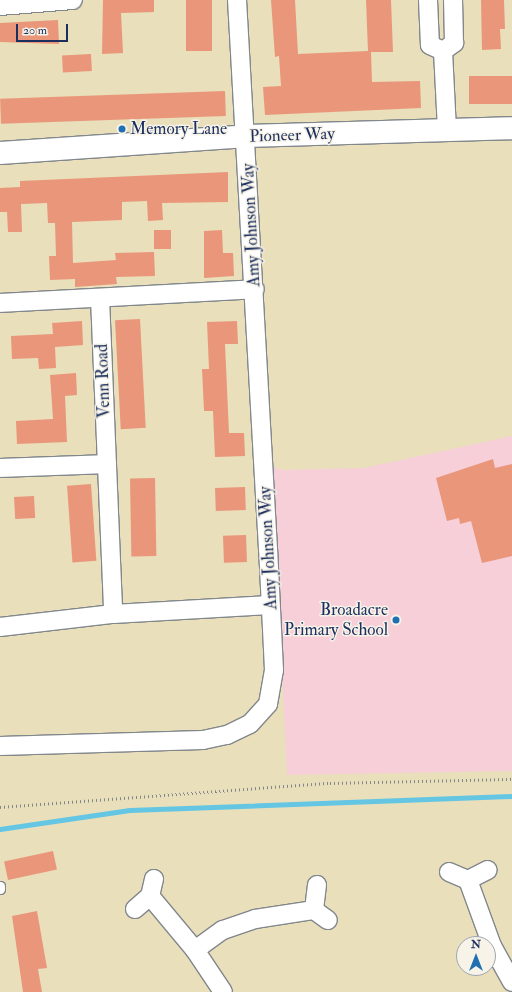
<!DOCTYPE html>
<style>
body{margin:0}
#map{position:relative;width:512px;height:992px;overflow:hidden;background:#e9dfba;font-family:"IM FELL Double Pica",serif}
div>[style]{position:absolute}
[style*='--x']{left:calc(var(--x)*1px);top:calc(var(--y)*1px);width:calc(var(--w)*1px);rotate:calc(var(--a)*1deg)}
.built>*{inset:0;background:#f6cfd8}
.stream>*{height:5px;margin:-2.5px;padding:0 2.5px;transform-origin:2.5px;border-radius:2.5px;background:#65c6e3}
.building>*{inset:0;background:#ea967a;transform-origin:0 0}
.path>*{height:2.5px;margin-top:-1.25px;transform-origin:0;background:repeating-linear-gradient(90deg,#82878c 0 1px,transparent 0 4px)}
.roads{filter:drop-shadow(1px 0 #82878c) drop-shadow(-1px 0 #82878c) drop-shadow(0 1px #82878c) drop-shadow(0 -1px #82878c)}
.service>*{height:9px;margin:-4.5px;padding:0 4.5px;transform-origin:4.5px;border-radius:4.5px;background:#fff}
.minor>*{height:18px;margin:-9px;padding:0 9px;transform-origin:9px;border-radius:9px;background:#fff}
.tertiary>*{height:22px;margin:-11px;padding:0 11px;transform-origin:11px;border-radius:11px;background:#fff}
.dots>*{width:11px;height:11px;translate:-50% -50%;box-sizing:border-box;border:2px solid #f7f3e8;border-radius:50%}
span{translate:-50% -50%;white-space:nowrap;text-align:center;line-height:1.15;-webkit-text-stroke:3px #f7f3e8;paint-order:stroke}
.poi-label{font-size:17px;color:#1b2f5e}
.left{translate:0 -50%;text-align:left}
.right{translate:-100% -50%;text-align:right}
.street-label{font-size:17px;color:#1b2f5e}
.north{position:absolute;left:456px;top:936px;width:40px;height:40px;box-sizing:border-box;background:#f7f3e8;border:1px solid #9fa5b1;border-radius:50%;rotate:0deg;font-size:11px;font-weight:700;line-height:16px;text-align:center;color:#1b2f5e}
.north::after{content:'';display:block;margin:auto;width:14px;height:18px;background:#1f6fb2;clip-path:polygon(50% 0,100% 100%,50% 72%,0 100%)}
.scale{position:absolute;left:16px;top:24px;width:52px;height:18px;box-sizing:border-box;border:2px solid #1b2f5e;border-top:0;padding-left:5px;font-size:12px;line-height:14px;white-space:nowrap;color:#1b2f5e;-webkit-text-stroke:3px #f7f3e8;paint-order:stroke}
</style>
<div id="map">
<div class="built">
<div style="clip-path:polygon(512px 436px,512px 771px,287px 775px,272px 466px,281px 470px,364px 468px)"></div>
</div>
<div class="stream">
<div style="--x:0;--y:829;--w:131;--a:-8.3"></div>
<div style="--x:130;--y:810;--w:382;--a:-2.1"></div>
</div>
<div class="building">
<div style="clip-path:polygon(103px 0,154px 0,154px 12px,121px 13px,123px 53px,102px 54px)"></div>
<div style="left:186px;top:0;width:26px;height:51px"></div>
<div style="clip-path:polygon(271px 0,295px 0,298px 54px,368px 51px,366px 0,391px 0,393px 52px,371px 52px,372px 82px,420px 81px,421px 108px,265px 115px,263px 87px,281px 86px,279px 56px,275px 57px)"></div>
<div style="clip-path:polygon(481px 0,504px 0,505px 29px,500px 29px,501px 49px,482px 50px)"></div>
<div style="clip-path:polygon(58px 20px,59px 44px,0 42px,0 23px)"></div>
<div style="left:91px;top:54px;width:17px;height:29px;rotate:87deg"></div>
<div style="left:512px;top:76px;width:28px;height:43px;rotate:90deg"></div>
<div style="left:225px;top:91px;width:25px;height:225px;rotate:88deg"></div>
<div style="clip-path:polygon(228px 172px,228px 202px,162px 203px,163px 220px,148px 221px,147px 201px,122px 202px,122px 220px,72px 222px,73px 263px,116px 260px,115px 253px,154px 252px,155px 276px,116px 277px,117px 284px,75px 287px,75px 279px,50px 280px,49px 256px,56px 256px,55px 223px,48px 223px,47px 203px,21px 204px,22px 232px,8px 232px,7px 212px,0 212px,0 188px,20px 187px,20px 181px)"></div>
<div style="left:154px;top:230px;width:17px;height:19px"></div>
<div style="clip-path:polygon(222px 230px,223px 253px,233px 253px,234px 276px,204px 278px,204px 231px)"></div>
<div style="left:140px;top:319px;width:109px;height:25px;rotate:87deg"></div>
<div style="clip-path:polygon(82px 321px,83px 345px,55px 347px,56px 368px,39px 369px,38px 358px,12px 359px,11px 336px,53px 334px,52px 323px)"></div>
<div style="clip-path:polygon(237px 321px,238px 344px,225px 344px,229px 433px,244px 433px,245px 456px,215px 457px,213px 411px,204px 411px,202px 369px,209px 369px,207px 322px)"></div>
<div style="clip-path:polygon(76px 373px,77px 395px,65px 396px,67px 442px,17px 444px,16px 421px,53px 419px,50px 375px)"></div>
<div style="clip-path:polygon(493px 459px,495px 468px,512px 464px,512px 556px,482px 563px,471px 521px,460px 524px,459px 518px,447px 521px,436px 478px)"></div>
<div style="left:155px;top:478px;width:78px;height:25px;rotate:89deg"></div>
<div style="left:91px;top:484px;width:77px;height:24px;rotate:86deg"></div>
<div style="left:245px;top:487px;width:23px;height:30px;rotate:88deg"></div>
<div style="left:34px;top:496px;width:22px;height:20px;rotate:87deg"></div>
<div style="left:246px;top:535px;width:27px;height:23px;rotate:88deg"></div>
<div style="left:53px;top:851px;width:19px;height:50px;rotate:78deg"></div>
<div style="clip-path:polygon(37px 911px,47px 968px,38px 969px,42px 992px,23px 992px,12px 916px)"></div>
</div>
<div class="path">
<div style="--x:0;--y:807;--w:331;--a:-4.2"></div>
<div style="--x:330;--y:783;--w:182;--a:-1.3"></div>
</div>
<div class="roads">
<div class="service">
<div style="--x:0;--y:886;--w:3;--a:90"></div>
</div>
<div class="minor">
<div style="--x:428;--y:0;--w:45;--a:87.5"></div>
<div style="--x:430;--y:45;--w:14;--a:25"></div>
<div style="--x:0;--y:6;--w:73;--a:-4.7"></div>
<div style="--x:443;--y:51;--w:79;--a:87.1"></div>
<div style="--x:443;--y:51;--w:14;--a:-36"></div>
<div style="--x:454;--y:43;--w:43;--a:-91.3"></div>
<div style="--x:100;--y:298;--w:316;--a:87.6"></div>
<div style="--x:0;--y:303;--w:255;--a:-3.1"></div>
<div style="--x:0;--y:468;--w:107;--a:-2.1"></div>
<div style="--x:0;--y:627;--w:114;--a:-6.6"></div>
<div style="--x:113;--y:614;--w:157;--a:-3.3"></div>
<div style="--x:0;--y:746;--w:203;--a:-1.7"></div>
<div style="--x:203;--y:740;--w:25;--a:-12"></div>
<div style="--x:227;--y:735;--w:25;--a:-26"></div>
<div style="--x:250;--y:724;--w:27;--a:-48"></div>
<div style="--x:268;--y:704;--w:35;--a:-80"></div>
<div style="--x:274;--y:670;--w:121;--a:-92.8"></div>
<div style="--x:268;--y:549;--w:550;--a:-93.23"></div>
<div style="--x:449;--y:872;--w:21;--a:23"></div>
<div style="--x:468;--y:880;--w:22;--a:-27"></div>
<div style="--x:154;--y:879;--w:17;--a:103"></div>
<div style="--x:150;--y:896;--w:70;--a:50.2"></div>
<div style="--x:195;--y:950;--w:50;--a:56.3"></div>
<div style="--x:468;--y:880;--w:70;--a:70"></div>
<div style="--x:492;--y:946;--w:41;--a:60.9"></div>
<div style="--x:317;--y:885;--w:25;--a:97"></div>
<div style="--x:314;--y:910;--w:17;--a:36"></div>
<div style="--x:135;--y:909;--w:20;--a:-41"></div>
<div style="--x:195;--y:950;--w:34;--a:-36"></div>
<div style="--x:223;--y:930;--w:34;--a:-19"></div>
<div style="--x:255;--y:919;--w:60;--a:-8.7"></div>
</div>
<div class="tertiary">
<div style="--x:0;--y:153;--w:248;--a:-3.9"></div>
<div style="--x:247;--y:136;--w:265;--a:-1.7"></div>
</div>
</div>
<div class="dots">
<div style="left:122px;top:129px;background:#1f6fb2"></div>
<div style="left:396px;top:620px;background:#1f6fb2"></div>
</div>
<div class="poi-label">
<span class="left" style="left:130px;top:129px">Memory Lane</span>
<span class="right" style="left:388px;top:620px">Broadacre<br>Primary School</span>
</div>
<div class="street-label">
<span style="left:292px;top:135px;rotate:-2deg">Pioneer Way</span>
<span style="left:251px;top:225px;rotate:-93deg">Amy Johnson Way</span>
<span style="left:103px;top:381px;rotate:-92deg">Venn Road</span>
<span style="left:268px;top:548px;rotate:-93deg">Amy Johnson Way</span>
</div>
<div class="north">N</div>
<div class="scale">20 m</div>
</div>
